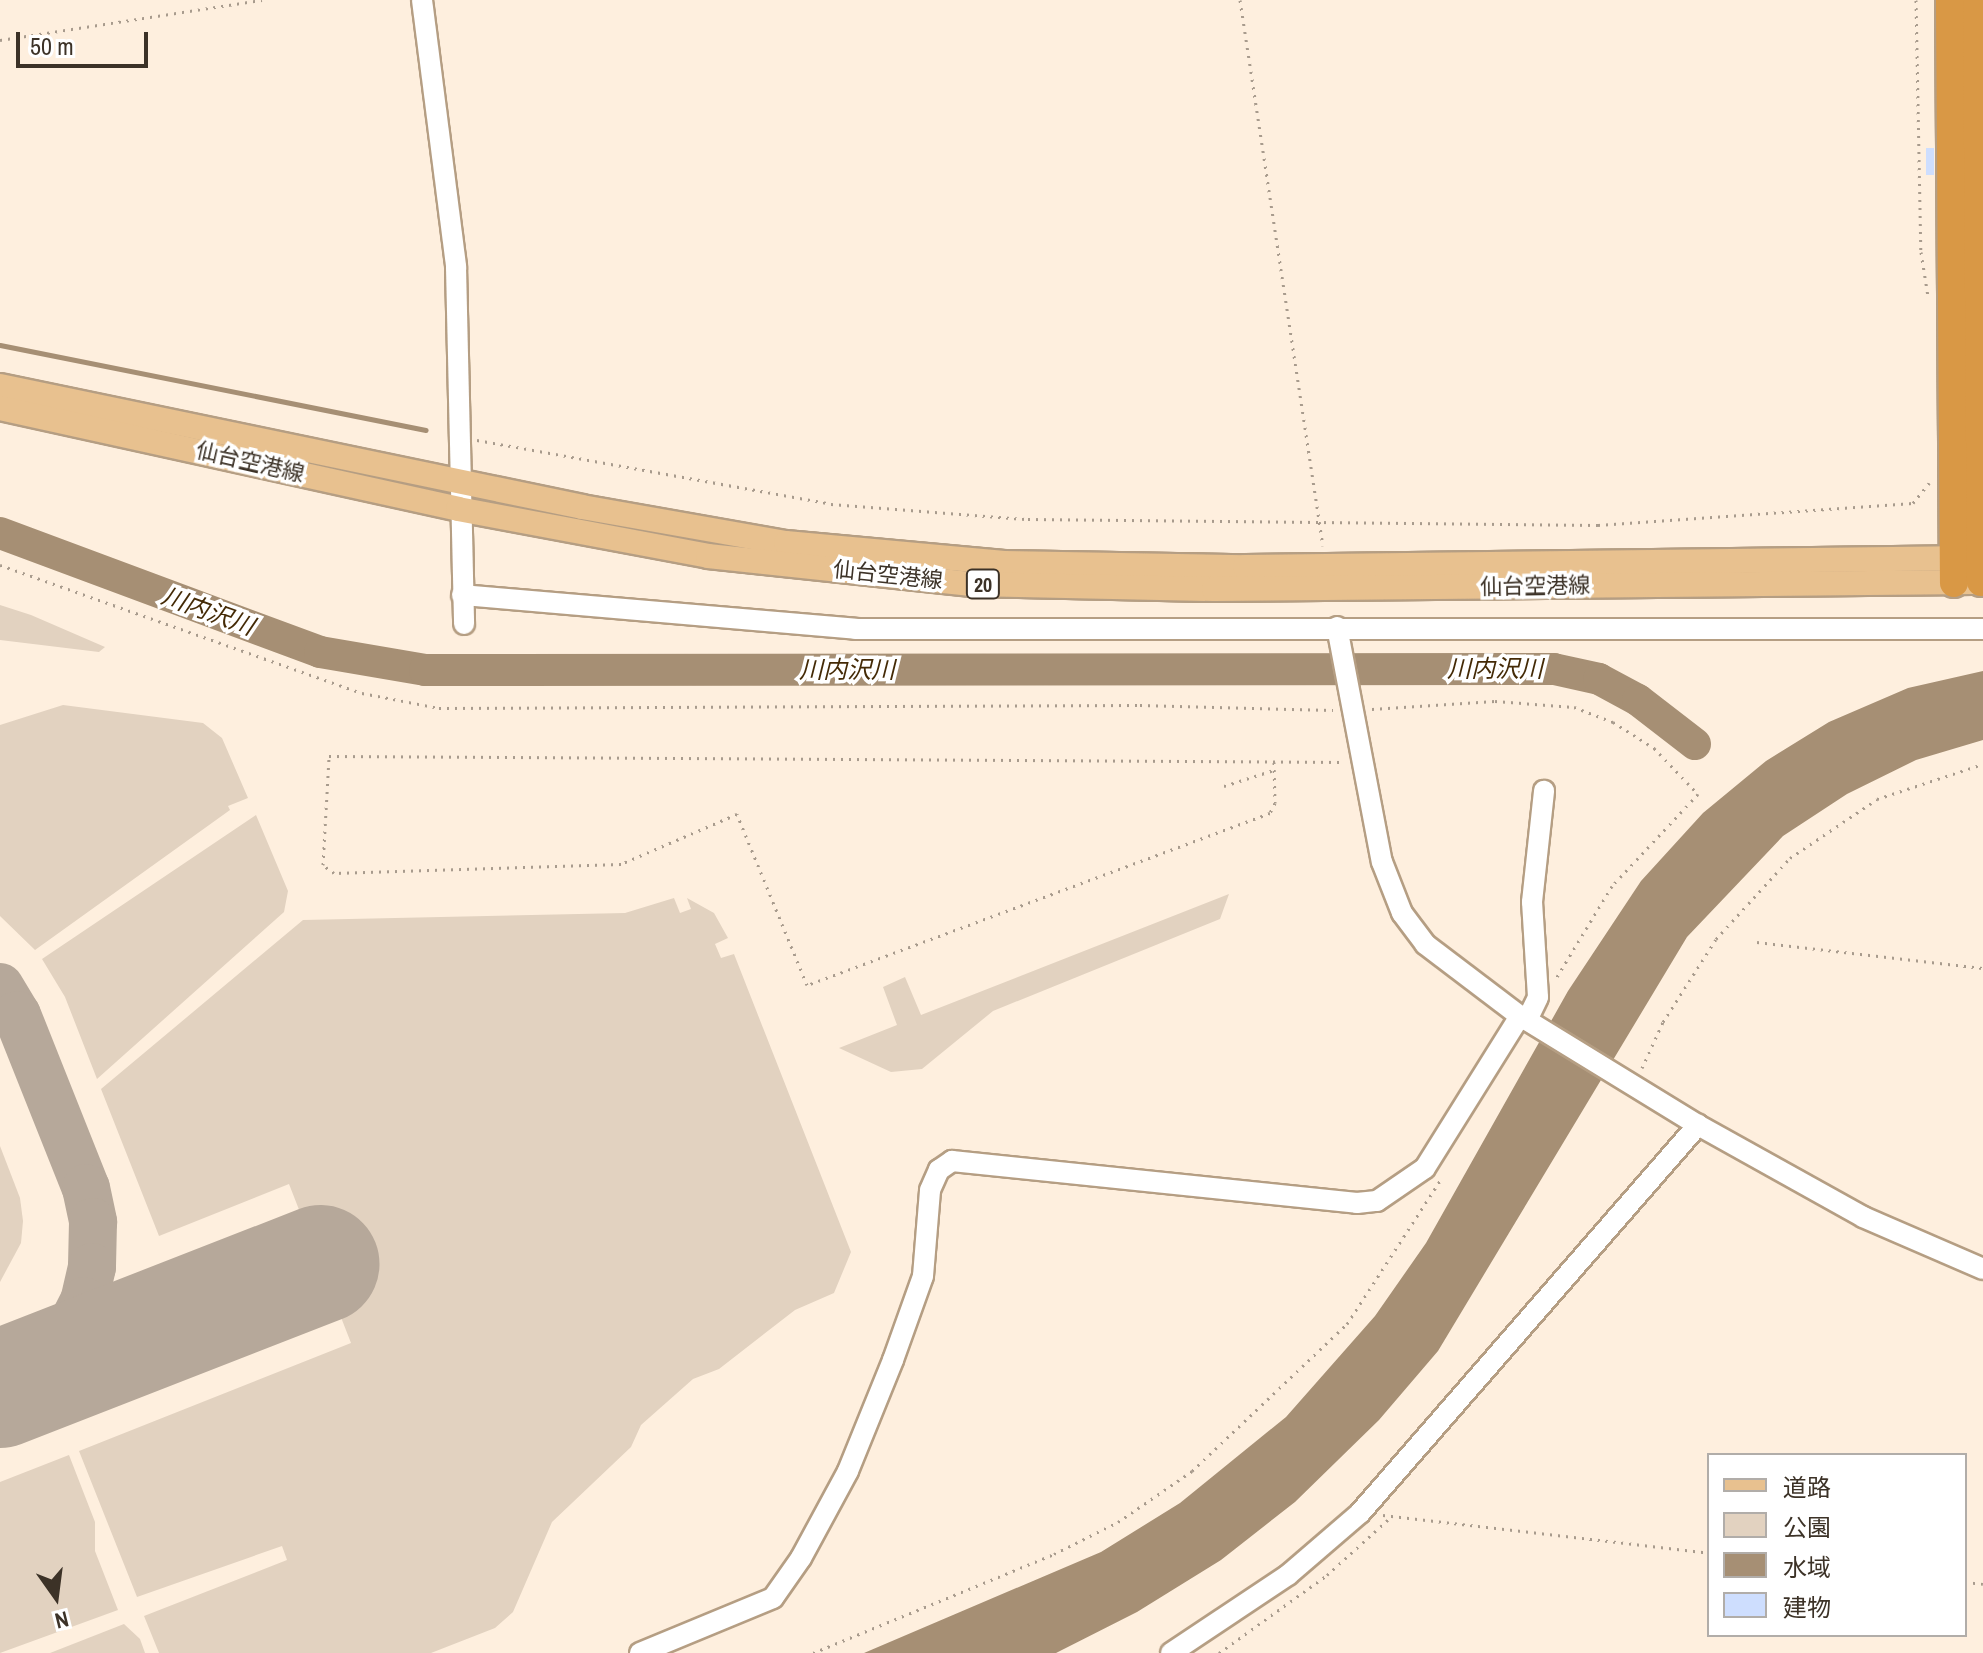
<!DOCTYPE html>
<meta charset="utf-8">
<style>
body{margin:0}
#map{position:relative;width:1983px;height:1653px;overflow:hidden;background:#feefde;font-family:"Archivo Narrow","Noto Sans JP",sans-serif}
div>[style]{position:absolute}
[style*='--x']{left:calc(var(--x)*1px);top:calc(var(--y)*1px);width:calc(var(--w)*1px);rotate:calc(var(--a)*1deg)}
.green>*{inset:0;background:#e2d2c0}
.water>*{inset:0;background:#a68f74}
.stream>*{height:5px;margin:-2.5px;padding:0 2.5px;transform-origin:2.5px;border-radius:2.5px;background:#a68f74}
.river>*{height:32px;margin:-16px;padding:0 16px;transform-origin:16px;border-radius:16px;background:#a68f74}
.taxiway>*{height:48px;margin:-24px;padding:0 24px;transform-origin:24px;border-radius:24px;background:#b6a89a}
.runway>*{height:118px;margin:-59px;padding:0 59px;transform-origin:59px;border-radius:59px;background:#b6a89a}
.building>*{inset:0;background:#cedefe;transform-origin:0 0}
.path>*{height:3px;margin-top:-1.5px;transform-origin:0;background:repeating-linear-gradient(90deg,#a89b8d 0 2px,transparent 0 8px)}
.roads{filter:drop-shadow(2px 0 #b59e83) drop-shadow(-2px 0 #b59e83) drop-shadow(0 2px #b59e83) drop-shadow(0 -2px #b59e83)}
.minor>*{height:20px;margin:-10px;padding:0 10px;transform-origin:10px;border-radius:10px;background:#fff}
.major>*{height:24px;margin:-12px;padding:0 12px;transform-origin:12px;border-radius:12px;background:#e8c18f}
.highway>*{height:28px;margin:-14px;padding:0 14px;transform-origin:14px;border-radius:14px;background:#d99845}
span{translate:-50% -50%;white-space:nowrap;text-align:center;line-height:1.15;-webkit-text-stroke:7px #fff;paint-order:stroke}
.shield-label span{padding:2px 6px;background:#fff;border:2px solid;border-radius:6px;-webkit-text-stroke-width:0}
.shield-label{font-size:20px;color:#3c3227;font-weight:700}
.street-label{font-size:22px;color:#3c3227}
.water-label{font-size:24px;color:#442a06;font-style:italic}
.legend{position:absolute;left:1707px;top:1453px;width:260px;height:184px;box-sizing:border-box;background:#fff;border:2px solid #b1ada9;margin:0;padding:10px 14px;list-style:none;font-size:24px;color:#3c3227}
.legend li{display:flex;align-items:center;gap:16px;height:40px}
.legend b{width:40px;border:2px solid #b1ada9}
.north{position:absolute;left:16px;top:1557px;width:80px;height:80px;-webkit-text-stroke:6px #fff;paint-order:stroke;rotate:166deg;font-size:22px;font-weight:700;line-height:32px;text-align:center;color:#3c3227}
.north::after{content:'';display:block;margin:auto;width:28px;height:36px;background:#3c3227;clip-path:polygon(50% 0,100% 100%,50% 72%,0 100%)}
.scale{position:absolute;left:16px;top:32px;width:132px;height:36px;box-sizing:border-box;border:4px solid #3c3227;border-top:0;padding-left:10px;font-size:24px;line-height:28px;white-space:nowrap;color:#3c3227;-webkit-text-stroke:6px #fff;paint-order:stroke}
</style>
<div id="map">
<div class="green">
<div style="clip-path:polygon(0 605px,31px 615px,105px 647px,99px 652px,0 640px)"></div>
<div style="clip-path:polygon(63px 705px,203px 723px,222px 738px,248px 798px,228px 806px,230px 810px,35px 950px,0 916px,0 725px)"></div>
<div style="clip-path:polygon(256px 815px,288px 891px,284px 912px,97px 1079px,65px 997px,42px 959px)"></div>
<div style="clip-path:polygon(1229px 894px,1220px 919px,993px 1011px,922px 1069px,891px 1072px,839px 1048px,897px 1025px,883px 987px,905px 977px,921px 1015px)"></div>
<div style="clip-path:polygon(674px 898px,680px 913px,691px 909px,687px 898px,714px 913px,728px 938px,715px 944px,721px 958px,734px 954px,851px 1252px,834px 1293px,795px 1310px,719px 1369px,693px 1379px,641px 1425px,631px 1447px,552px 1522px,513px 1612px,495px 1628px,431px 1653px,159px 1653px,144px 1616px,287px 1560px,282px 1546px,137px 1597px,79px 1451px,351px 1343px,289px 1184px,159px 1236px,101px 1089px,303px 920px,625px 913px)"></div>
<div style="clip-path:polygon(0 1146px,20px 1198px,23px 1221px,21px 1243px,0 1282px)"></div>
<div style="clip-path:polygon(69px 1455px,95px 1522px,95px 1551px,118px 1610px,0 1653px,0 1482px)"></div>
<div style="clip-path:polygon(124px 1624px,140px 1639px,145px 1653px,50px 1653px)"></div>
</div>
<div class="water">
<div style="clip-path:polygon(1983px 671px,1983px 740px,1916px 760px,1847px 794px,1783px 836px,1687px 937px,1438px 1351px,1379px 1420px,1295px 1502px,1221px 1560px,1137px 1612px,1056px 1653px,864px 1653px,1101px 1552px,1180px 1503px,1286px 1417px,1375px 1316px,1426px 1243px,1568px 991px,1641px 881px,1703px 813px,1766px 761px,1829px 722px,1908px 688px)"></div>
</div>
<div class="stream">
<div style="--x:0;--y:345;--w:434;--a:11.3"></div>
</div>
<div class="river">
<div style="--x:0;--y:533;--w:341;--a:20.4"></div>
<div style="--x:320;--y:652;--w:107;--a:9.7"></div>
<div style="--x:425;--y:670;--w:1129;--a:-0.05"></div>
<div style="--x:1554;--y:669;--w:46;--a:12.5"></div>
<div style="--x:1599;--y:679;--w:44;--a:28.3"></div>
<div style="--x:1638;--y:700;--w:72;--a:37.7"></div>
</div>
<div class="taxiway">
<div style="--x:0;--y:987;--w:33;--a:59"></div>
<div style="--x:17;--y:1015;--w:186;--a:68.3"></div>
<div style="--x:86;--y:1188;--w:35;--a:78"></div>
<div style="--x:93;--y:1222;--w:45;--a:91.3"></div>
<div style="--x:92;--y:1267;--w:35;--a:103"></div>
<div style="--x:84;--y:1301;--w:46;--a:117.1"></div>
<div style="--x:63;--y:1342;--w:45;--a:131.4"></div>
</div>
<div class="runway">
<div style="--x:0;--y:1389;--w:344;--a:-21.3"></div>
</div>
<div class="building">
<div style="left:1926px;top:148px;width:8px;height:27px"></div>
</div>
<div class="path">
<div style="--x:1240;--y:0;--w:552;--a:81.36"></div>
<div style="--x:1916;--y:0;--w:252;--a:88.9"></div>
<div style="--x:1921;--y:252;--w:45;--a:81"></div>
<div style="--x:0;--y:40;--w:265;--a:-8.7"></div>
<div style="--x:477;--y:440;--w:360;--a:10.2"></div>
<div style="--x:831;--y:504;--w:198;--a:4.4"></div>
<div style="--x:1028;--y:519;--w:570;--a:0.6"></div>
<div style="--x:1598;--y:525;--w:316;--a:-4"></div>
<div style="--x:1913;--y:503;--w:26;--a:-51"></div>
<div style="--x:0;--y:565;--w:384;--a:19.5"></div>
<div style="--x:362;--y:693;--w:78;--a:11"></div>
<div style="--x:439;--y:708;--w:701;--a:-0.25"></div>
<div style="--x:1140;--y:705;--w:193;--a:1.5"></div>
<div style="--x:1372;--y:709;--w:123;--a:-3.7"></div>
<div style="--x:1495;--y:701;--w:79;--a:4.3"></div>
<div style="--x:1574;--y:707;--w:42;--a:21"></div>
<div style="--x:1613;--y:722;--w:49;--a:32.4"></div>
<div style="--x:1654;--y:748;--w:64;--a:46.3"></div>
<div style="--x:1698;--y:794;--w:126;--a:133.1"></div>
<div style="--x:1612;--y:886;--w:110;--a:121.2"></div>
<div style="--x:1274;--y:762;--w:41;--a:88.6"></div>
<div style="--x:1275;--y:803;--w:11;--a:117"></div>
<div style="--x:1270;--y:813;--w:494;--a:159.6"></div>
<div style="--x:807;--y:985;--w:185;--a:-112.3"></div>
<div style="--x:737;--y:814;--w:126;--a:156.7"></div>
<div style="--x:621;--y:864;--w:287;--a:178.2"></div>
<div style="--x:334;--y:873;--w:14;--a:-144"></div>
<div style="--x:323;--y:865;--w:109;--a:-86.8"></div>
<div style="--x:329;--y:756;--w:1014;--a:0.34"></div>
<div style="--x:1224;--y:786;--w:52;--a:-17.7"></div>
<div style="--x:1757;--y:942;--w:227;--a:6.6"></div>
<div style="--x:1642;--y:1068;--w:51;--a:-65.5"></div>
<div style="--x:1663;--y:1022;--w:98;--a:-57.4"></div>
<div style="--x:1716;--y:939;--w:110;--a:-47.6"></div>
<div style="--x:1790;--y:858;--w:105;--a:-34.1"></div>
<div style="--x:1877;--y:799;--w:112;--a:-18.3"></div>
<div style="--x:1383;--y:1515;--w:328;--a:6.6"></div>
<div style="--x:1965;--y:1582;--w:18;--a:6"></div>
<div style="--x:813;--y:1653;--w:261;--a:-22.3"></div>
<div style="--x:1054;--y:1554;--w:72;--a:-26.6"></div>
<div style="--x:1118;--y:1522;--w:90;--a:-34.6"></div>
<div style="--x:1192;--y:1471;--w:214;--a:-43.5"></div>
<div style="--x:1347;--y:1324;--w:173;--a:-57"></div>
<div style="--x:1219;--y:1653;--w:133;--a:-35.8"></div>
<div style="--x:1327;--y:1575;--w:88;--a:-42.2"></div>
</div>
<div class="roads">
<div class="minor">
<div style="--x:422;--y:0;--w:269;--a:82.7"></div>
<div style="--x:456;--y:267;--w:357;--a:88.7"></div>
<div style="--x:462;--y:595;--w:394;--a:4.9"></div>
<div style="--x:855;--y:629;--w:1128;--a:0"></div>
<div style="--x:1337;--y:627;--w:239;--a:79.2"></div>
<div style="--x:1382;--y:862;--w:55;--a:68.6"></div>
<div style="--x:1402;--y:913;--w:39;--a:53"></div>
<div style="--x:1425;--y:944;--w:119;--a:37.2"></div>
<div style="--x:1520;--y:1016;--w:209;--a:31.5"></div>
<div style="--x:1698;--y:1125;--w:189;--a:29.1"></div>
<div style="--x:1863;--y:1217;--w:131;--a:23.4"></div>
<div style="--x:1527;--y:1020;--w:25;--a:-64"></div>
<div style="--x:1538;--y:997;--w:95;--a:-93.6"></div>
<div style="--x:1532;--y:902;--w:112;--a:-83.8"></div>
<div style="--x:640;--y:1653;--w:144;--a:-22.5"></div>
<div style="--x:773;--y:1598;--w:49;--a:-55"></div>
<div style="--x:801;--y:1558;--w:99;--a:-61.6"></div>
<div style="--x:848;--y:1471;--w:120;--a:-67.9"></div>
<div style="--x:893;--y:1360;--w:89;--a:-70.3"></div>
<div style="--x:923;--y:1276;--w:86;--a:-85.3"></div>
<div style="--x:930;--y:1190;--w:22;--a:-66"></div>
<div style="--x:939;--y:1170;--w:16;--a:-35"></div>
<div style="--x:952;--y:1161;--w:407;--a:5.9"></div>
<div style="--x:1357;--y:1203;--w:20;--a:-6"></div>
<div style="--x:1377;--y:1201;--w:58;--a:-34.5"></div>
<div style="--x:1425;--y:1168;--w:179;--a:-58"></div>
<div style="--x:1171;--y:1653;--w:141;--a:-33.7"></div>
<div style="--x:1288;--y:1575;--w:95;--a:-40.7"></div>
<div style="--x:1360;--y:1513;--w:515;--a:-48.94"></div>
</div>
<div class="major">
<div style="--x:0;--y:386;--w:594;--a:11.74"></div>
<div style="--x:582;--y:507;--w:207;--a:10"></div>
<div style="--x:786;--y:543;--w:219;--a:5.2"></div>
<div style="--x:1004;--y:563;--w:241;--a:1"></div>
<div style="--x:1245;--y:567;--w:728;--a:-0.71"></div>
<div style="--x:0;--y:408;--w:469;--a:12.4"></div>
<div style="--x:458;--y:509;--w:254;--a:10.6"></div>
<div style="--x:708;--y:556;--w:265;--a:6.1"></div>
<div style="--x:972;--y:584;--w:242;--a:1.2"></div>
<div style="--x:1214;--y:589;--w:759;--a:-0.53"></div>
</div>
<div class="highway">
<div style="--x:1950;--y:0;--w:583;--a:89.61"></div>
<div style="--x:1977;--y:0;--w:582;--a:89.61"></div>
</div>
</div>
<div class="shield-label">
<span style="left:983px;top:584px">20</span>
</div>
<div class="street-label">
<span style="left:250px;top:462px;rotate:13deg">仙台空港線</span>
<span style="left:888px;top:575px;rotate:6deg">仙台空港線</span>
<span style="left:1535px;top:586px;rotate:-1deg">仙台空港線</span>
</div>
<div class="water-label">
<span style="left:208px;top:611px;rotate:20deg">川内沢川</span>
<span style="left:1495px;top:669px">川内沢川</span>
<span style="left:847px;top:670px">川内沢川</span>
</div>
<ul class="legend">
<li><b style="height:10px;background:#e8c18f"></b>道路</li>
<li><b style="height:22px;background:#e2d2c0"></b>公園</li>
<li><b style="height:22px;background:#a68f74"></b>水域</li>
<li><b style="height:22px;background:#cedefe"></b>建物</li>
</ul>
<div class="north">N</div>
<div class="scale">50 m</div>
</div>
